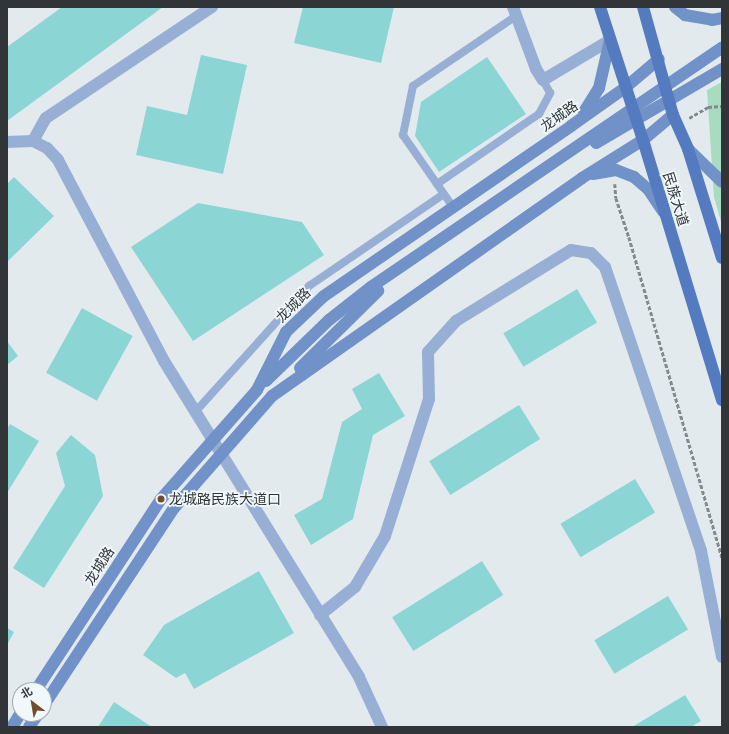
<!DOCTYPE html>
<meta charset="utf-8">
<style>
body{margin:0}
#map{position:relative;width:729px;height:734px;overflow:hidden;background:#e3eaee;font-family:Jost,"Noto Sans SC",sans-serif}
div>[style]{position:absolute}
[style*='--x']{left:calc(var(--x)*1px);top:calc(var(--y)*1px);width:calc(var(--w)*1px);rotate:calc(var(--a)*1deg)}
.green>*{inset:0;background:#a9dbc1}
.building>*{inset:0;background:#8bd6d5;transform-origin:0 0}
.path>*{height:2.5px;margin-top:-1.25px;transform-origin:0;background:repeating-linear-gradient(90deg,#84898c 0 4px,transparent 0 6px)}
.lane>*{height:8px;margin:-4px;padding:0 4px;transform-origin:4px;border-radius:4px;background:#98afd5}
.street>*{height:12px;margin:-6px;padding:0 6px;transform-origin:6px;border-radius:6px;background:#98afd5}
.secondary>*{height:12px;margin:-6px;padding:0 6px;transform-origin:6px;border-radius:6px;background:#7191c9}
.primary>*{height:12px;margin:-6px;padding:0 6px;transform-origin:6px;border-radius:6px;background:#547bbf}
.dots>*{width:11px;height:11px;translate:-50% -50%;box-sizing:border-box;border:2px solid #f0f8fb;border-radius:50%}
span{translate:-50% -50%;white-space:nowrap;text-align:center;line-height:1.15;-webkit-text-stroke:3.5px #f0f8fb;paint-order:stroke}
.street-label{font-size:14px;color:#323537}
.poi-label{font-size:14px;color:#323537}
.left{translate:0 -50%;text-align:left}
.frame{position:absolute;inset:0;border:8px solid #323537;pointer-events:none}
.north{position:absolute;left:12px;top:682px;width:40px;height:40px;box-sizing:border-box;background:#f0f8fb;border:1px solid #a4aaad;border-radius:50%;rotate:329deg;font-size:11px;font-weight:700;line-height:16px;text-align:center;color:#323537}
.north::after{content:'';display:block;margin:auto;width:14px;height:18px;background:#724d29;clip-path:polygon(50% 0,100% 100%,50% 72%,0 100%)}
</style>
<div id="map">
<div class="green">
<div style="clip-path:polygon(722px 82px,722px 225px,714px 197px,707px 90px)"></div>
</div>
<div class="building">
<div style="clip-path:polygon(62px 7px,163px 7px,7px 121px,7px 47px)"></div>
<div style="clip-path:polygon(303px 7px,394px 7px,381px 63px,294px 43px)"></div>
<div style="clip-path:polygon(201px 55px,247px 65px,223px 174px,136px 155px,147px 106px,187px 115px)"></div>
<div style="clip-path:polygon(487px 57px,526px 114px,439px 172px,415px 136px,421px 102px)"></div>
<div style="clip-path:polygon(14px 177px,54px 216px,7px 262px,7px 184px)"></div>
<div style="clip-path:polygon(198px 203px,302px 222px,324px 255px,193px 341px,131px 247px)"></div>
<div style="left:577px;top:289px;width:39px;height:86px;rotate:59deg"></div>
<div style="left:82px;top:308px;width:58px;height:74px;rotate:29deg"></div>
<div style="clip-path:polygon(7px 341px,18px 356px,7px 365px)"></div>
<div style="clip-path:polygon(379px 373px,405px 416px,373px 435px,353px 519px,311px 545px,294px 515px,322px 499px,342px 422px,362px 409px,352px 389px)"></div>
<div style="left:519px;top:405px;width:40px;height:106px;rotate:58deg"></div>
<div style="clip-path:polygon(10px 424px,39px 441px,7px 493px,7px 429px)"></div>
<div style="clip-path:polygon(71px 435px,95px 455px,103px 496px,44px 588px,13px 568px,65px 486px,56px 453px)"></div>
<div style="left:635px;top:479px;width:39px;height:87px;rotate:59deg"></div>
<div style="left:482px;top:561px;width:40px;height:106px;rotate:58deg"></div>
<div style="clip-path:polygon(259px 571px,294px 633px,194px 689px,185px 673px,176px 678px,143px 655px,164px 625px)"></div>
<div style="left:668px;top:596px;width:39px;height:86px;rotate:59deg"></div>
<div style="clip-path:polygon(7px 628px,14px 632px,7px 645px)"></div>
<div style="clip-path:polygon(685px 695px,701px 721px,691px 727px,632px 727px)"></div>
<div style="clip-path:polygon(114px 702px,152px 727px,98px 727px)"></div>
</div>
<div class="path">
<div style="--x:689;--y:118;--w:22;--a:-30"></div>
<div style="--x:708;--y:107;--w:14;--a:-4"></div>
<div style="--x:615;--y:184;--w:14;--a:86"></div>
<div style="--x:616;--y:198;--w:41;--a:71.6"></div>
<div style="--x:629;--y:237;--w:334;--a:73.8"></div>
</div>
<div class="lane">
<div style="--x:437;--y:184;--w:60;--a:-124.8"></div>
<div style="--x:403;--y:135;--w:50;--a:-78.5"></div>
<div style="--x:413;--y:86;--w:125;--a:-34.2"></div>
<div style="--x:453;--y:207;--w:28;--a:-125"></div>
<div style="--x:437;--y:184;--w:124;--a:-34.5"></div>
<div style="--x:539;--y:114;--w:24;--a:-62"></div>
<div style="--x:550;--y:93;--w:15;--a:-118"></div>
<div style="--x:196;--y:411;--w:169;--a:-47.9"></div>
<div style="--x:309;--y:286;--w:163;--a:-34.3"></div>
</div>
<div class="street">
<div style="--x:513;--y:7;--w:66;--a:69.6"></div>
<div style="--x:536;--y:69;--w:13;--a:58"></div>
<div style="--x:543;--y:80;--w:78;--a:-30.8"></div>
<div style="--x:33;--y:141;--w:26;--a:-61"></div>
<div style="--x:46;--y:118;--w:200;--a:-33.8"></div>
<div style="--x:7;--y:142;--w:26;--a:-2"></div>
<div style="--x:33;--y:141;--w:16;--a:27"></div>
<div style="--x:47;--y:148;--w:16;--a:47"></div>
<div style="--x:58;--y:160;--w:227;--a:62.2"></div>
<div style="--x:164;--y:361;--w:371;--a:58.3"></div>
<div style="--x:359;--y:677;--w:55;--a:65.3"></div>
<div style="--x:320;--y:615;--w:45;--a:-38.7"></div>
<div style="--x:355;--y:587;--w:59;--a:-59.5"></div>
<div style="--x:385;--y:536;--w:144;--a:-72.2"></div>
<div style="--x:429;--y:399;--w:47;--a:-91.2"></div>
<div style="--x:428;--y:352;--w:42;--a:-47.9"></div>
<div style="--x:456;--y:321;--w:135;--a:-31.7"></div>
<div style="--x:571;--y:250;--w:20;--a:9"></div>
<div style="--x:591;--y:253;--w:20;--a:45"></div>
<div style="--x:605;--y:267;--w:300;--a:71.3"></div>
<div style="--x:701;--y:551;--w:108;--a:78.8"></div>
</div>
<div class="secondary">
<div style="--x:675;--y:7;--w:13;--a:39"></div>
<div style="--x:685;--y:15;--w:27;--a:10"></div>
<div style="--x:712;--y:20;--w:10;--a:-11"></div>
<div style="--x:584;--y:112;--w:28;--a:-58"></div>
<div style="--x:599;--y:88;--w:49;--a:-77.1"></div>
<div style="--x:596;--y:143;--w:146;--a:-30.4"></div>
<div style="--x:688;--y:149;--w:47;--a:44.1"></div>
<div style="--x:593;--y:174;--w:23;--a:-10"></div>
<div style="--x:616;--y:170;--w:19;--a:21"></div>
<div style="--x:634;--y:177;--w:18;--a:41"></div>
<div style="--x:648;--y:189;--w:27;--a:56"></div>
<div style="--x:300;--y:368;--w:110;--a:-44.6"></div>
<div style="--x:266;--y:381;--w:88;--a:-44.1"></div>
<div style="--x:329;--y:320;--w:53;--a:-38.2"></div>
<div style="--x:371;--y:287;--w:425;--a:-34.3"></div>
<div style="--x:36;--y:690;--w:228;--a:-56.8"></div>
<div style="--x:161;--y:499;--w:145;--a:-48.6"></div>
<div style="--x:257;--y:390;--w:65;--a:-63.4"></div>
<div style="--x:286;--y:332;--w:52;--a:-43.5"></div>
<div style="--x:324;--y:296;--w:300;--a:-34.5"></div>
<div style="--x:571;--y:126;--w:67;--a:-35.3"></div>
<div style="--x:626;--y:87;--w:43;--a:-40.3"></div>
<div style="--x:44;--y:705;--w:236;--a:-56.6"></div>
<div style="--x:174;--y:508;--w:149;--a:-48.8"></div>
<div style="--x:272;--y:396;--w:379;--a:-35.1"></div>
<div style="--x:582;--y:178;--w:72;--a:-31.9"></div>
<div style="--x:643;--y:140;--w:39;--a:-40"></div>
<div style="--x:12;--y:727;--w:15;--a:-58"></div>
<div style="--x:29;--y:727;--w:16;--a:-55"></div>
</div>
<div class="primary">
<div style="--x:600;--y:7;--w:140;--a:72.1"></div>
<div style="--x:643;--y:140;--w:272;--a:73.1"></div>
<div style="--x:643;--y:7;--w:112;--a:74.5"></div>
<div style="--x:673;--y:115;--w:37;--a:66"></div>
<div style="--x:688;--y:149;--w:114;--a:72.7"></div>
</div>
<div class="dots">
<div style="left:161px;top:499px;background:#724d29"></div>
</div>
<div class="street-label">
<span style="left:559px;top:116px;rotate:-35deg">龙城路</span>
<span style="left:676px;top:199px;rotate:73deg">民族大道</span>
<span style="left:293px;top:305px;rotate:-45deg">龙城路</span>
<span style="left:99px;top:566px;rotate:-57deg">龙城路</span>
</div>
<div class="poi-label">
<span class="left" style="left:169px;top:499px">龙城路民族大道口</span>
</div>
<div class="frame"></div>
<div class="north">北</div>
</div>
